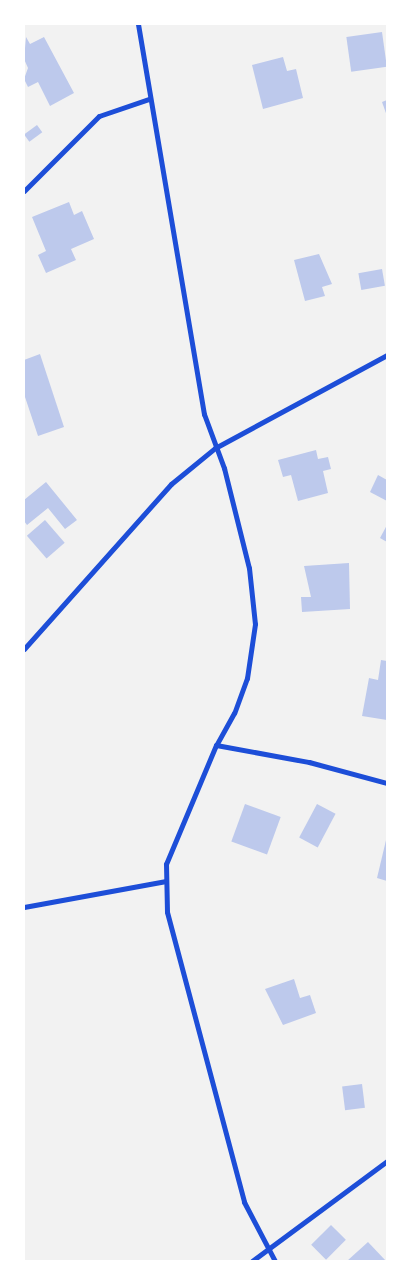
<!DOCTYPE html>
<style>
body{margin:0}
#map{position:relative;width:411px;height:1285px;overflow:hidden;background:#f2f2f2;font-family:"Golos Text",sans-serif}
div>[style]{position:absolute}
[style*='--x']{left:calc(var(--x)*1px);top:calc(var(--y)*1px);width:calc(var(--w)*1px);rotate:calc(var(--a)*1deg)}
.building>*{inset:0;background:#bdc9ec;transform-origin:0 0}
.minor>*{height:5px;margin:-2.5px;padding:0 2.5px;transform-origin:2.5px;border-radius:2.5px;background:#1d4ed8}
span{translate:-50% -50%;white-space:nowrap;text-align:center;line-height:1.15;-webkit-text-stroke:5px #fff;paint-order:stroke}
.frame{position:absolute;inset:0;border:25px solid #fff;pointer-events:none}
</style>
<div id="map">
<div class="building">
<div style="left:382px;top:32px;width:35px;height:36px;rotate:82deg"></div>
<div style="clip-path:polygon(26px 37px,30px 44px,44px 37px,74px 93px,50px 106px,38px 82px,28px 87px,24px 79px,28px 68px,24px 59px)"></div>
<div style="clip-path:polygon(283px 57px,287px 71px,296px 69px,303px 98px,263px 109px,252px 65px)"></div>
<div style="clip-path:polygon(387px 100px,387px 116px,382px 102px)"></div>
<div style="left:37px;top:125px;width:9px;height:16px;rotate:54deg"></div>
<div style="clip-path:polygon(69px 202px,74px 215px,82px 211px,94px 239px,71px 249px,76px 260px,46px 273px,38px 255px,46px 251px,32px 217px)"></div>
<div style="clip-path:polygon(319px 254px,332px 284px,322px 287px,325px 296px,305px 301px,294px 260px)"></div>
<div style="left:382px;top:269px;width:17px;height:24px;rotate:80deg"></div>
<div style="clip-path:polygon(40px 354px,64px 427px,38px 436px,24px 394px,24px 360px)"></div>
<div style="clip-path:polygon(316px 450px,318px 459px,328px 457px,331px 469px,323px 471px,328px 493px,298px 501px,291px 475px,283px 477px,278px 460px)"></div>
<div style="clip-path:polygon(378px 475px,387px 480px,387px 501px,370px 492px)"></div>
<div style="clip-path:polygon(46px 482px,77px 520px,65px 529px,48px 508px,27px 525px,24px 521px,24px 500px)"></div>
<div style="left:45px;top:520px;width:30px;height:24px;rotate:49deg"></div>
<div style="clip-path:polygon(387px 525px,387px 542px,380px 538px)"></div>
<div style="clip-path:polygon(349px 563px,350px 609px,302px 612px,301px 597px,311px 597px,304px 566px)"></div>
<div style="clip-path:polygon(381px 660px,387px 661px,387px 720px,362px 716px,369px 678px,378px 680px)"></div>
<div style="left:245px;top:804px;width:38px;height:40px;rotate:20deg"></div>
<div style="left:317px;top:804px;width:21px;height:38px;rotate:28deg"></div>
<div style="clip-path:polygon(387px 836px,387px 881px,377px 878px)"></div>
<div style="clip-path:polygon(294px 979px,300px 998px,310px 995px,316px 1013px,283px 1025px,265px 989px)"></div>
<div style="left:362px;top:1084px;width:24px;height:20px;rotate:83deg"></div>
<div style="left:331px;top:1225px;width:21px;height:28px;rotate:45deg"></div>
<div style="clip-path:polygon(368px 1242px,386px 1261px,347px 1261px)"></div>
</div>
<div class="minor">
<div style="--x:138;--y:24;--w:396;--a:80.4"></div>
<div style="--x:204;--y:414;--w:58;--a:69.7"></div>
<div style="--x:224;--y:468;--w:103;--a:76"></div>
<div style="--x:249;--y:568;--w:56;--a:83.9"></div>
<div style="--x:255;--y:624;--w:55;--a:98.4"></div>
<div style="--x:247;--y:678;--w:37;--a:110"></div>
<div style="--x:234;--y:713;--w:37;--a:119"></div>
<div style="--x:216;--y:745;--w:129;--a:112.8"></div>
<div style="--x:166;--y:864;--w:48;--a:88.8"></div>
<div style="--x:167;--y:912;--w:300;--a:75.1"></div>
<div style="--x:244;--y:1202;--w:67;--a:62.3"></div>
<div style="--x:24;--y:191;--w:106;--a:-45"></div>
<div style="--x:99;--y:116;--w:53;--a:-18.8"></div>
<div style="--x:24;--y:649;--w:221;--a:-48.3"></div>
<div style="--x:171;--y:484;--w:57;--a:-39.3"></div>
<div style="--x:215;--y:448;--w:196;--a:-28.4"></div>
<div style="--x:216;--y:745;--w:95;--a:10.4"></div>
<div style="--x:309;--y:762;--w:81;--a:15.1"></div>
<div style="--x:24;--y:907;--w:143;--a:-10.4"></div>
<div style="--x:252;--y:1261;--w:168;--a:-36.5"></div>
</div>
<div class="frame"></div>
</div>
